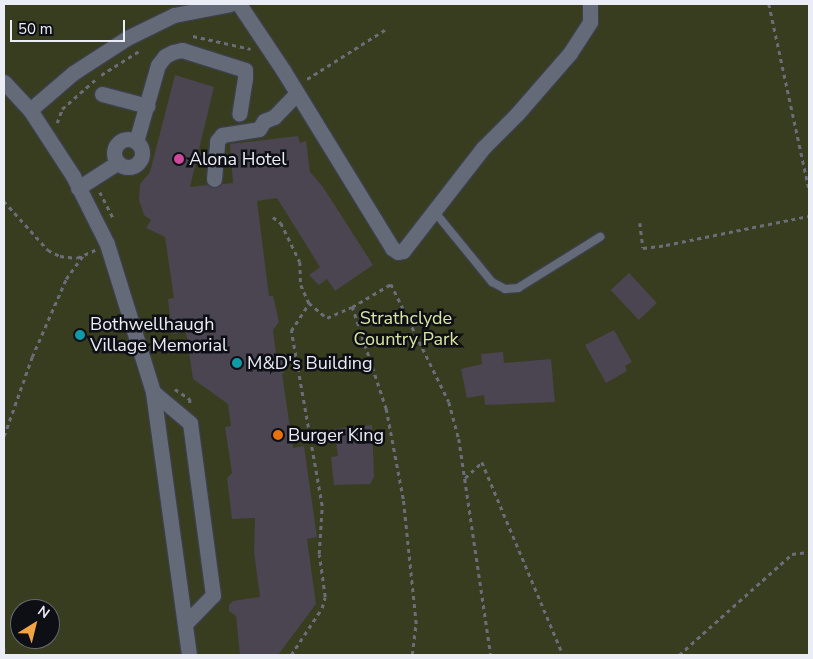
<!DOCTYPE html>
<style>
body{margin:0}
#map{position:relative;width:813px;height:659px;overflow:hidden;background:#212632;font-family:"Nunito Sans",sans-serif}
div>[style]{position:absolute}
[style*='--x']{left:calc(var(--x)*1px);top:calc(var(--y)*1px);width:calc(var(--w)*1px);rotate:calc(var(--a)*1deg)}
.green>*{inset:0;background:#393d1f}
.building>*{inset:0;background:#4b4451;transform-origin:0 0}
.path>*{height:2.5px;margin-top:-1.25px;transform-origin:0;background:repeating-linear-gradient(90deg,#696e79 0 4px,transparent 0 8px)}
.roads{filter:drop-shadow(1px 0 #3c404a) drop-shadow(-1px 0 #3c404a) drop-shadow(0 1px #3c404a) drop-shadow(0 -1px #3c404a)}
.lane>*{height:8px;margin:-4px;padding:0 4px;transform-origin:4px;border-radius:4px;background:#646a78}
.street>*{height:15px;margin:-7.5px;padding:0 7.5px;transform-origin:7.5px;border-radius:7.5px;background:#646a78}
.street>.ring{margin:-7.5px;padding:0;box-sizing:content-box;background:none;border:15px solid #646a78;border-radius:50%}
.dots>*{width:14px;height:14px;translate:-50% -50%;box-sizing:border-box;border:2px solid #0d0f15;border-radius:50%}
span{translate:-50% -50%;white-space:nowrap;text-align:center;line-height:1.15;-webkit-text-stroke:5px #0d0f15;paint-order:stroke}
.poi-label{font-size:18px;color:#eaedf6}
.left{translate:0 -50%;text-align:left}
.park-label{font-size:18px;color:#dbe5a1}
.frame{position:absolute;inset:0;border:5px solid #eaedf6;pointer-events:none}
.north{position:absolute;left:10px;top:599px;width:50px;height:50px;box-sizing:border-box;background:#0d0f15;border:1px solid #65686f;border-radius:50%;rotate:36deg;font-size:14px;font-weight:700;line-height:20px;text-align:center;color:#eaedf6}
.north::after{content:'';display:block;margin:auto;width:18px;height:22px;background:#f4a344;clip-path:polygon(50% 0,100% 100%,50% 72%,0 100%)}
.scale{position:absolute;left:10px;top:20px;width:115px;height:22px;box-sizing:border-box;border:2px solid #eaedf6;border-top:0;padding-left:6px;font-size:15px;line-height:18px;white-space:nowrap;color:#eaedf6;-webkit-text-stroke:4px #0d0f15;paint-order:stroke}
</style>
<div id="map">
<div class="green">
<div style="clip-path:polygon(evenodd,4px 4px,809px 4px,809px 655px,4px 655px,4px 4px,20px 609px,50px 609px,50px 639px,20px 639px,20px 609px)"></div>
</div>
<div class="building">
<div style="clip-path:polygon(175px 75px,214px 87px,190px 187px,207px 185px,214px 188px,222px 184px,233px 183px,230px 144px,298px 136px,300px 143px,306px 141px,310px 172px,323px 187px,373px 265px,335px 291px,327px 279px,319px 285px,309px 275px,320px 267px,277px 198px,257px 201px,269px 296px,273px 296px,279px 322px,273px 330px,276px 354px,281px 353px,284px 373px,282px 374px,293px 448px,304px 446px,317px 537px,307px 539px,316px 604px,278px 655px,240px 655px,236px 616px,229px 611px,229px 605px,233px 601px,260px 597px,254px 552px,255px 518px,232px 519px,227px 478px,232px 473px,225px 427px,231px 426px,228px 404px,193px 379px,186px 332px,172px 334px,168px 299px,174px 298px,165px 237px,146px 228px,151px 220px,144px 215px,139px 200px,140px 184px,150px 172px)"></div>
<div style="left:629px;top:273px;width:41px;height:25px;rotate:47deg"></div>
<div style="clip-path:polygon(614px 330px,632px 362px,625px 366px,627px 371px,606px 383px,585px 345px)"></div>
<div style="clip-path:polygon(503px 352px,504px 363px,551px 359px,555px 402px,485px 405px,484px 395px,467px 398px,461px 369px,482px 364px,481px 354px)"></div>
<div style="clip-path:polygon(372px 425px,374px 477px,370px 484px,334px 485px,331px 457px,338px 456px,334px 429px)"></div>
</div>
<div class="path">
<div style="--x:769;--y:4;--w:189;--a:77.8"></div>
<div style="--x:193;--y:36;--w:59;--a:12.6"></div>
<div style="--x:101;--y:75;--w:45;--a:-32.3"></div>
<div style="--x:307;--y:79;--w:93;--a:-32.3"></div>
<div style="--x:57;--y:123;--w:15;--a:-70"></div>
<div style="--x:62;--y:109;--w:47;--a:-41.5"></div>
<div style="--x:100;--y:192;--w:31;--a:63"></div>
<div style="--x:4;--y:201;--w:66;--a:48.1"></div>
<div style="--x:48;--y:250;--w:13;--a:27"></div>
<div style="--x:60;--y:256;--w:17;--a:7"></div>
<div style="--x:77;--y:258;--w:20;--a:-24"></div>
<div style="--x:273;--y:217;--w:10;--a:37"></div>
<div style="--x:281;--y:223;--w:43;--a:64"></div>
<div style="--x:300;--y:262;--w:23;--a:88"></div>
<div style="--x:301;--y:285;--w:20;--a:66"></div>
<div style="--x:309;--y:303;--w:23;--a:40"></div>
<div style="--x:327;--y:318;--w:27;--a:-24"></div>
<div style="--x:640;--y:223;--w:25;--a:83"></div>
<div style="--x:643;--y:248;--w:23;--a:-7"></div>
<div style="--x:666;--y:245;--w:146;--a:-11.5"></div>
<div style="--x:175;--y:389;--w:18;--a:34"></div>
<div style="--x:190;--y:399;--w:6;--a:90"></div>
<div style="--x:4;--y:436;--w:84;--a:-70.5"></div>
<div style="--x:32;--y:357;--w:85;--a:-66.4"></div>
<div style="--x:66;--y:279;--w:29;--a:-54"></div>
<div style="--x:465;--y:478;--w:23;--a:-43"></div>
<div style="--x:482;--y:462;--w:209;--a:67.2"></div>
<div style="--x:4;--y:648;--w:7;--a:90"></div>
<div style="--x:291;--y:655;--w:56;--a:-56.6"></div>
<div style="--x:322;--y:608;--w:11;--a:-75"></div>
<div style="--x:325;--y:597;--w:43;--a:-97.9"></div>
<div style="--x:319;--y:554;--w:48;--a:-86.4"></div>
<div style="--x:322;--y:506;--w:178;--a:-100"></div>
<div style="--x:291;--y:331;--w:33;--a:-57"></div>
<div style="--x:412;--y:655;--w:31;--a:-83"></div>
<div style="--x:416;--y:624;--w:126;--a:-95.9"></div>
<div style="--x:403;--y:499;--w:92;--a:-100.7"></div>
<div style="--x:386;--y:409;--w:108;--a:-108.4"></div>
<div style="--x:352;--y:307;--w:45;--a:-30.5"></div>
<div style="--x:391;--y:284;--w:131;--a:63.8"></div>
<div style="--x:449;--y:402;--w:38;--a:75"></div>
<div style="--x:459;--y:439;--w:218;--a:81.6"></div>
<div style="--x:679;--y:655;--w:152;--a:-41.8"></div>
<div style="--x:792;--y:554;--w:17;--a:-7"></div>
</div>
<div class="roads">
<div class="lane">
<div style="--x:434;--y:211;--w:92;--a:50.8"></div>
<div style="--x:492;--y:282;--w:15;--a:28"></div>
<div style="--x:505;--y:289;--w:13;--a:-4"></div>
<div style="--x:518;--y:288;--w:97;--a:-31.9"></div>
</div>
<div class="street">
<div style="--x:239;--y:4;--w:79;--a:56.3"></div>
<div style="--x:283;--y:70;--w:209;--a:58.5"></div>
<div style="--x:392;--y:248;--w:7;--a:34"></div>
<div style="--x:398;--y:252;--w:5;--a:-11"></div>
<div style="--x:403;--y:251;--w:130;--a:-52.2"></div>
<div style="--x:483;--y:148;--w:48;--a:-45"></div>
<div style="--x:517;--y:114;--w:81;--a:-49"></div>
<div style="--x:570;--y:53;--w:37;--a:-57"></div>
<div style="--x:590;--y:22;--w:18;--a:-90"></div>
<div style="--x:4;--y:82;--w:38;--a:47"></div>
<div style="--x:30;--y:110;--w:79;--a:56.9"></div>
<div style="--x:73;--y:176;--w:76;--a:63.4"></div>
<div style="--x:107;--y:244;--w:155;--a:72.7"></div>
<div style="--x:153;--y:392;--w:265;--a:82.2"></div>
<div style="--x:102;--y:94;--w:47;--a:14.9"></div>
<div style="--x:30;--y:110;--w:57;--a:-40.7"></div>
<div style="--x:73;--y:73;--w:64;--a:-32.9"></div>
<div style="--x:127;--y:38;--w:52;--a:-26.1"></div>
<div style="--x:174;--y:15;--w:57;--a:-11.1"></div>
<div class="ring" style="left:114px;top:139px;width:13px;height:13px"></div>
<div style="--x:136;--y:142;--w:80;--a:-74.1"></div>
<div style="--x:158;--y:65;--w:11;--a:-52"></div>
<div style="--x:165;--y:56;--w:9;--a:-27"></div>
<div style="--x:173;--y:52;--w:9;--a:-13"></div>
<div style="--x:182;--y:50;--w:66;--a:17.6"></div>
<div style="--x:245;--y:70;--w:8;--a:90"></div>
<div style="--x:245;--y:78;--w:36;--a:99"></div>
<div style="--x:214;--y:179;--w:38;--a:-85"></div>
<div style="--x:217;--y:141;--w:8;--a:-50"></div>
<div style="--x:222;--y:135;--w:37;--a:-9"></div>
<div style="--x:259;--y:129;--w:9;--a:-58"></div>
<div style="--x:264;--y:121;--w:11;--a:-22"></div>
<div style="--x:274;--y:117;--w:33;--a:-46"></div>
<div style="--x:78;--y:188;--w:46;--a:-32.7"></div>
<div style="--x:153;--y:392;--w:48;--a:40"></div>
<div style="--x:190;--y:423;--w:174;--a:82.4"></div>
<div style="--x:213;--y:595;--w:40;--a:134"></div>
</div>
</div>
<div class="dots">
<div style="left:179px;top:159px;background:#d1479c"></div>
<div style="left:80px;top:335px;background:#0f9aa8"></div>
<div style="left:237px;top:363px;background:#0f9aa8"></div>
<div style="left:278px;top:435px;background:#e8710a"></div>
</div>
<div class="poi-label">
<span class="left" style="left:189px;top:159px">Alona Hotel</span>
<span class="left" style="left:90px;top:335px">Bothwellhaugh<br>Village Memorial</span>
<span class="left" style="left:247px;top:363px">M&amp;D's Building</span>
<span class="left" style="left:288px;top:435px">Burger King</span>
</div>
<div class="park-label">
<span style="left:406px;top:329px">Strathclyde<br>Country Park</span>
</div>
<div class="frame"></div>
<div class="north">N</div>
<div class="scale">50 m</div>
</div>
